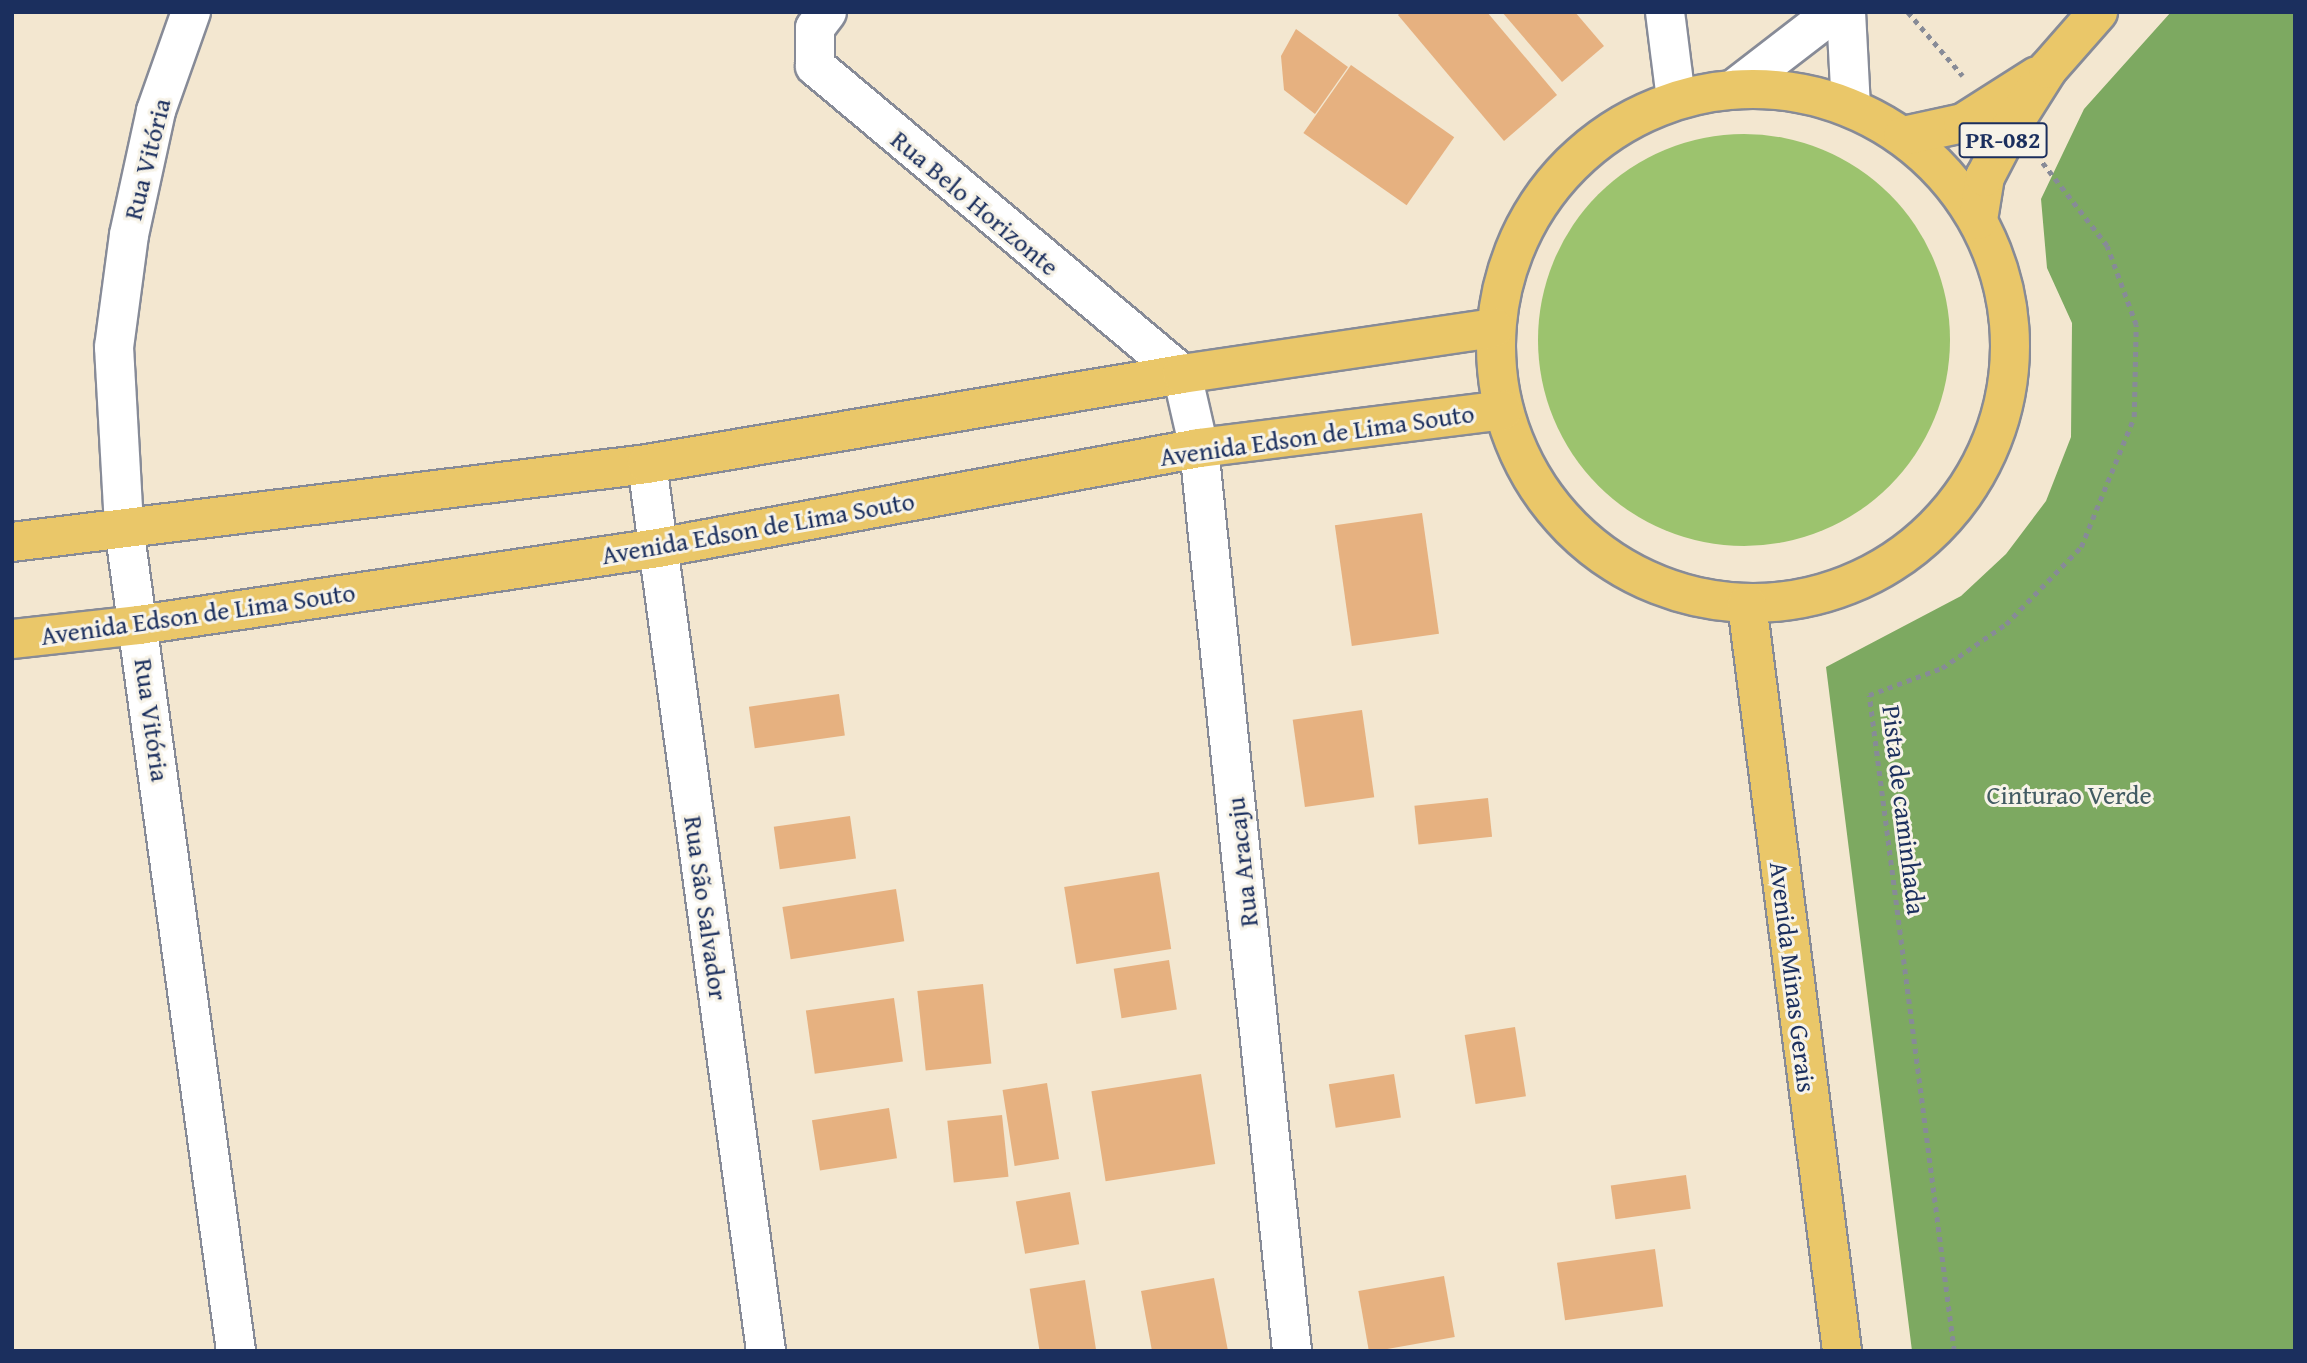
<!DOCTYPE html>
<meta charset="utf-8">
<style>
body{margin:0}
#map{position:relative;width:2307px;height:1363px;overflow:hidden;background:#f3e7d0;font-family:"Gentium Book Plus",serif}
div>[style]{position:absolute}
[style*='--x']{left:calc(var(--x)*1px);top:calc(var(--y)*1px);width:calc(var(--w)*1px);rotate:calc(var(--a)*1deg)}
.green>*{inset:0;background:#9cc36e}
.round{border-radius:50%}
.forest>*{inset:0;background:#7da961}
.building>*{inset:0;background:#e6b180;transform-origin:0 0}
.path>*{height:4.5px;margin-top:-2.25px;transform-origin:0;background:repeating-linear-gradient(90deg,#878b97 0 5px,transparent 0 10px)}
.roads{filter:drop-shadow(2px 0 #878b97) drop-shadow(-2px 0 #878b97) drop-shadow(0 2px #878b97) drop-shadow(0 -2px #878b97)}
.minor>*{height:38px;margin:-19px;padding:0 19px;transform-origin:19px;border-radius:19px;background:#fff}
.major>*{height:38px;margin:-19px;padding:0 19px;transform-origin:19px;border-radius:19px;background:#eac769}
.major>.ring{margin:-19px;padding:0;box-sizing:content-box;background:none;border:38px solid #eac769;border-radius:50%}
span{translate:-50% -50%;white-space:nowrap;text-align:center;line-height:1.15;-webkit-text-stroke:6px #f7f3e8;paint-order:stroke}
.shield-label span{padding:2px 5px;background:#f7f3e8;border:2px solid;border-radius:5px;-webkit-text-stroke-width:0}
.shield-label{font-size:24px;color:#1b2f5e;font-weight:700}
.street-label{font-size:26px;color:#1b2f5e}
.park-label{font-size:26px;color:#425b63}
.frame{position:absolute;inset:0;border:14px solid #1b2f5e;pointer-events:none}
</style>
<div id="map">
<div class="green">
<div class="round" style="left:1538px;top:134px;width:412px;height:412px"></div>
</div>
<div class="forest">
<div style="clip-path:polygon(2171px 12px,2295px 12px,2295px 1351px,1912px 1351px,1826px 667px,1961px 596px,2006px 554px,2046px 501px,2071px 437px,2072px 323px,2047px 268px,2041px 199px,2084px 109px)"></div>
</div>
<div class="building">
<div style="clip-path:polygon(1401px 12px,1487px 12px,1557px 95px,1504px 141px,1398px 15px)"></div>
<div style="clip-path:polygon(1502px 12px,1575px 12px,1604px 46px,1562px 82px)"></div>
<div style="clip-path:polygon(1296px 29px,1348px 67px,1315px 114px,1284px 90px,1281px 56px)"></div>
<div style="left:1351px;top:65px;width:126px;height:83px;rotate:35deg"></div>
<div style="left:1422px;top:513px;width:122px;height:88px;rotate:82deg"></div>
<div style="left:839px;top:694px;width:42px;height:91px;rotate:82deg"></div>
<div style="left:1362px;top:710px;width:88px;height:70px;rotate:82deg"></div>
<div style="left:1488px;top:798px;width:39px;height:74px;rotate:84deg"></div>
<div style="left:850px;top:816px;width:43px;height:77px;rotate:82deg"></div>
<div style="left:1159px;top:872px;width:78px;height:96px;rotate:81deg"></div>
<div style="left:896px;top:889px;width:53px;height:115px;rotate:81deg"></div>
<div style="left:1169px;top:960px;width:50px;height:56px;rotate:81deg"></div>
<div style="left:983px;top:984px;width:80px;height:66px;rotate:84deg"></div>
<div style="left:894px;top:998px;width:64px;height:89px;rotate:82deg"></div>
<div style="left:1515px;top:1027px;width:70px;height:51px;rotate:81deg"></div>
<div style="left:1201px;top:1074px;width:91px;height:111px;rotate:81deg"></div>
<div style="left:1394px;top:1074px;width:44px;height:66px;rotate:81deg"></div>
<div style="left:1047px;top:1083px;width:77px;height:45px;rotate:81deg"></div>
<div style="left:889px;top:1108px;width:51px;height:78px;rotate:81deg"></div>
<div style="left:1002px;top:1115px;width:62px;height:55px;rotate:84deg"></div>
<div style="left:1686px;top:1175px;width:34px;height:76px;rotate:82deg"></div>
<div style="left:1070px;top:1192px;width:53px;height:55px;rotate:80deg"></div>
<div style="left:1655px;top:1249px;width:58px;height:99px;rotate:82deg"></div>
<div style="left:1444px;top:1276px;width:62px;height:87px;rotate:80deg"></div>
<div style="clip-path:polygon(1214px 1278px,1228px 1351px,1152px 1351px,1141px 1291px)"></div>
<div style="left:1085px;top:1280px;width:72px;height:56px;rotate:81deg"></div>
</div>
<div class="path">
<div style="--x:1908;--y:12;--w:84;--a:49.3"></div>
<div style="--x:1954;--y:1351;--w:661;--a:-97.38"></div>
<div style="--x:1869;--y:695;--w:78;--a:-20.3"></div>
<div style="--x:1942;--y:668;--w:78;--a:-34.5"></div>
<div style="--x:2006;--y:624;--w:107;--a:-45.8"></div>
<div style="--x:2081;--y:547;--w:140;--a:-67.8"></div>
<div style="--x:2134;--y:417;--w:92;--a:-88.8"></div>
<div style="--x:2136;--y:325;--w:84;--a:-110.2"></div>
<div style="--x:2107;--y:246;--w:109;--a:-127.9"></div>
</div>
<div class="roads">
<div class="minor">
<div style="--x:191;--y:12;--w:105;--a:109.5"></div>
<div style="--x:156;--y:111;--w:127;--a:102.3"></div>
<div style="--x:129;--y:235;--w:113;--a:97.6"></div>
<div style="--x:114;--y:347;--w:180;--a:86.8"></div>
<div style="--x:124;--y:527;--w:832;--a:82.26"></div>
<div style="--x:827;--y:12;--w:20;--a:127"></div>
<div style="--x:815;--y:28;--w:38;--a:90"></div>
<div style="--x:815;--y:66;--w:479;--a:40"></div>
<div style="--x:1182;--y:374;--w:76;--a:77.1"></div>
<div style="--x:1199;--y:448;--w:908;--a:84.12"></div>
<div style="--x:1665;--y:12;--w:88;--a:82.8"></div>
<div style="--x:1846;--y:12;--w:96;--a:87"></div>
<div style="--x:1734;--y:89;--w:126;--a:-37.6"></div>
<div style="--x:647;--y:464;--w:895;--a:82.36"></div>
</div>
<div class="major">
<div class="ring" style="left:1496px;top:89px;width:476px;height:476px"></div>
<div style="--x:1903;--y:136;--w:61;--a:-12.2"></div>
<div style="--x:1963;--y:123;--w:88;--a:-32.4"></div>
<div style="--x:1978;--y:220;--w:44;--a:-80.8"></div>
<div style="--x:1985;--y:177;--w:54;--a:-62.5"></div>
<div style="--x:2010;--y:129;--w:71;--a:-57.7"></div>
<div style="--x:2048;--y:69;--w:76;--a:-48.7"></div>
<div style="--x:12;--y:542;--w:640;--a:-7"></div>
<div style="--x:647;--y:464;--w:543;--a:-9.55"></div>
<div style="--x:1182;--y:374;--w:315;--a:-8.4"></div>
<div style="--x:1747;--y:604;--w:753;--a:82.75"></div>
<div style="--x:12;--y:639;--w:128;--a:-6.3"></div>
<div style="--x:139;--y:625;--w:525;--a:-8.44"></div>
<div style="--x:658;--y:548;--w:550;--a:-10.47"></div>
<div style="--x:1199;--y:448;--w:306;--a:-7.1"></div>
</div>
</div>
<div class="shield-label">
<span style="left:2003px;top:140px">PR-082</span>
</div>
<div class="street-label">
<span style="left:147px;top:159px;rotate:-76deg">Rua Vitória</span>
<span style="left:975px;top:203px;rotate:40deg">Rua Belo Horizonte</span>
<span style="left:1317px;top:435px;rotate:-8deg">Avenida Edson de Lima Souto</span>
<span style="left:758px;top:528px;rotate:-10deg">Avenida Edson de Lima Souto</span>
<span style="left:198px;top:614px;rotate:-8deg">Avenida Edson de Lima Souto</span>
<span style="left:152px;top:720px;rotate:82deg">Rua Vitória</span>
<span style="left:1904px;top:810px;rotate:83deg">Pista de caminhada</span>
<span style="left:1242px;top:862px;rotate:-96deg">Rua Aracaju</span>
<span style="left:706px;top:908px;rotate:82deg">Rua São Salvador</span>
<span style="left:1793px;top:977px;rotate:83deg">Avenida Minas Gerais</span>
</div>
<div class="park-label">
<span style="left:2069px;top:795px">Cinturao Verde</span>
</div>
<div class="frame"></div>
</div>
